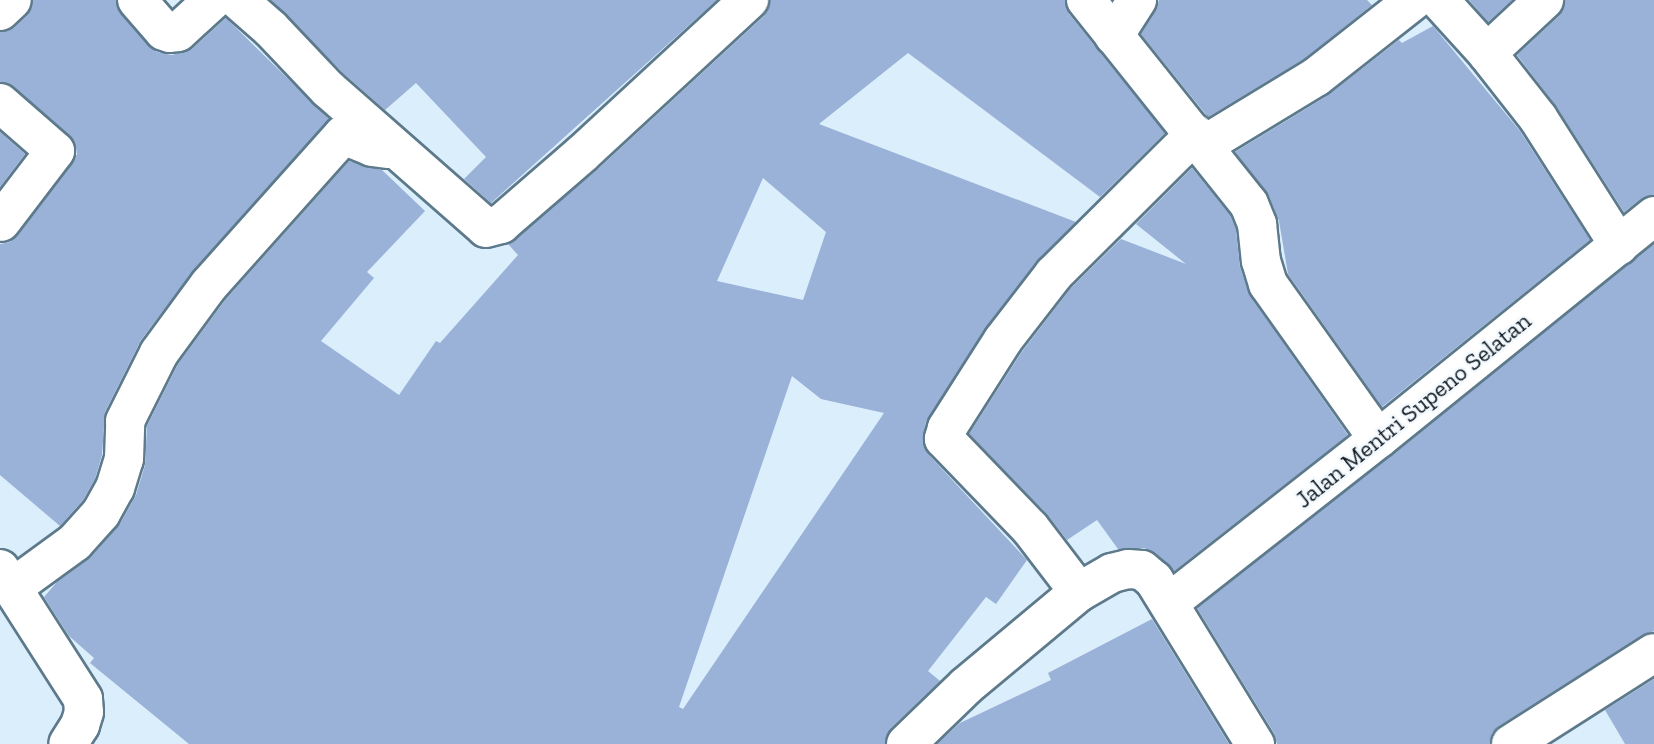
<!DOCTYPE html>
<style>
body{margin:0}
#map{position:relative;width:1654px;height:744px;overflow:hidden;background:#dbeefb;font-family:"Zilla Slab",serif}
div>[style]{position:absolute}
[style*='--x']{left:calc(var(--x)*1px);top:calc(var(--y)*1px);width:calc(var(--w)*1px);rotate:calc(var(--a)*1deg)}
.building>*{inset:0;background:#9ab1d8}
.roads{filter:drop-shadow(2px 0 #5d7a8c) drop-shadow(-2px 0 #5d7a8c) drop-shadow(0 2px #5d7a8c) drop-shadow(0 -2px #5d7a8c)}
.minor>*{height:38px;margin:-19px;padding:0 19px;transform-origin:19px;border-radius:19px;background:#fff}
span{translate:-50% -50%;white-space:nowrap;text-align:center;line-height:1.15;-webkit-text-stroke:5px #f3f9fe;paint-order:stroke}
.street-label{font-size:24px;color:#0e1921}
</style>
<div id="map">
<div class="building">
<div style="clip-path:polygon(33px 0,116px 0,121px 14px,148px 45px,157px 52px,172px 55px,192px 49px,226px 18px,329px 119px,193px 271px,141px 340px,105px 412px,102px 455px,95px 479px,83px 500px,60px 526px,0 475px,0 244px,10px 242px,18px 235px,72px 164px,77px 154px,75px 143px,69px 135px,14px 87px,0 82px,0 32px,14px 28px,27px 16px)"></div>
<div style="clip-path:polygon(271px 0,717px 0,491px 203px,464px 179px,486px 157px,416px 83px,385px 110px,343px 73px)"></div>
<div style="clip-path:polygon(evenodd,770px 0,1065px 0,1069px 14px,1165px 133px,1100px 197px,908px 53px,819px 124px,1076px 222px,1037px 261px,986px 327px,926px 422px,923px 444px,928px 454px,1027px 560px,996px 604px,986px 597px,928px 671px,940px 681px,891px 728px,885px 744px,189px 744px,90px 663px,94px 658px,69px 636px,44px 597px,57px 582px,91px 557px,120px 524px,136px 495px,145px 465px,147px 426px,178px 364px,226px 299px,349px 161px,382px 170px,425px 211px,367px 272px,374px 278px,321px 341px,399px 395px,436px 341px,440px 343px,518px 255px,508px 244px,598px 169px,764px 16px,770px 0,763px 178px,826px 232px,803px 300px,717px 281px,763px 178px,770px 0,792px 376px,821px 399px,884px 413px,683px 709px,679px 707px,792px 376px)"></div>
<div style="clip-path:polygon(1159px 0,1367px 0,1372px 5px,1304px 59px,1208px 117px,1141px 34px,1155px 12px)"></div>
<div style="clip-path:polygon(1469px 0,1512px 0,1488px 22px)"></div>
<div style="clip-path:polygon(1565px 0,1654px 0,1654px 195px,1641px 199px,1624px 212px,1556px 106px,1517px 55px,1559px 16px)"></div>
<div style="clip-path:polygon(1433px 26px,1520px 131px,1590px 240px,1382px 407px,1288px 274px,1279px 221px,1269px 196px,1235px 152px,1327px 96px,1399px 40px,1402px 43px)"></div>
<div style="clip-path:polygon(0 132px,25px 154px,0 187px)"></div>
<div style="clip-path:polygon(1192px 168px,1230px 215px,1236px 229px,1240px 267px,1250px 296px,1348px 435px,1174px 571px,1156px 553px,1144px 548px,1118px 549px,1097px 520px,1067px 540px,1046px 513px,969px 434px,1021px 353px,1070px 289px,1121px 239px,1186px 264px,1136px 224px)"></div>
<div style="clip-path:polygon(1654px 244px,1654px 631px,1642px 635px,1499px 726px,1492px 733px,1489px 744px,1277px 744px,1274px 733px,1197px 608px)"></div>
<div style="clip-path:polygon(1152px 619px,1229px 744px,937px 744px,960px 723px,1051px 680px,1048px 673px)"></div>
<div style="clip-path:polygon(1654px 679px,1654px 744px,1625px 744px,1605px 710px)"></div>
</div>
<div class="roads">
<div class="minor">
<div style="--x:137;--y:0;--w:41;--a:48.9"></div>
<div style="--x:164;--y:31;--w:6;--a:18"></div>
<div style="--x:170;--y:33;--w:8;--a:-7"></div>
<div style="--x:178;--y:32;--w:47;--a:-42.4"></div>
<div style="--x:238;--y:0;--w:44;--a:41.3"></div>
<div style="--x:271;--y:29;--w:83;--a:46.5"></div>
<div style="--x:328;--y:89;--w:210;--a:41.3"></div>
<div style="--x:486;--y:228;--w:16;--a:-15"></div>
<div style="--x:501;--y:224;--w:108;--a:-40.9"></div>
<div style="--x:583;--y:153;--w:226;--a:-42.7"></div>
<div style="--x:1086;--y:0;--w:261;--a:51.4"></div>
<div style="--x:1249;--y:204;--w:22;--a:68"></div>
<div style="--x:1257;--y:224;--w:37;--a:84"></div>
<div style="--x:1261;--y:261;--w:24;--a:73"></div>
<div style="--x:1268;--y:284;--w:190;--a:54.6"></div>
<div style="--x:1439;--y:0;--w:72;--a:47.8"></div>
<div style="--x:1487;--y:53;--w:83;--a:51.9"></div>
<div style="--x:1538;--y:118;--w:151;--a:57.5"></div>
<div style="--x:0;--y:11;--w:16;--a:-43"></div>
<div style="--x:1114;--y:36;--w:43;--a:-57.4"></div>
<div style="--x:1487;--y:53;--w:78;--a:-42.9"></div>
<div style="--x:0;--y:103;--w:73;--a:41.1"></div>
<div style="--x:55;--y:151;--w:89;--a:127.3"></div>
<div style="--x:1204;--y:145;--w:131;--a:-31.3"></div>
<div style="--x:1316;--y:77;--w:125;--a:-38.2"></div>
<div style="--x:0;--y:569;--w:154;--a:57.4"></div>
<div style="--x:83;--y:699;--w:13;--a:86"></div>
<div style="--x:84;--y:712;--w:14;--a:107"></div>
<div style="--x:80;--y:725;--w:22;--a:122"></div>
<div style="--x:12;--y:588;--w:78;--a:-36.1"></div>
<div style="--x:75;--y:542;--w:39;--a:-48"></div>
<div style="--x:101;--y:513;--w:29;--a:-61"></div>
<div style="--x:115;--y:488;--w:30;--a:-73"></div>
<div style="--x:124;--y:459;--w:38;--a:-88"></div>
<div style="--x:125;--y:421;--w:76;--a:-63.4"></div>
<div style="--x:159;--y:353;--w:84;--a:-53.7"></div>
<div style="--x:209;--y:285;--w:201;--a:-48.2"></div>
<div style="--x:343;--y:135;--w:31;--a:22"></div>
<div style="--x:372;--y:147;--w:17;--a:7"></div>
<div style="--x:1079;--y:592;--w:81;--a:-127.4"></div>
<div style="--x:1030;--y:528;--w:124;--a:-134"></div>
<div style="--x:944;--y:439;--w:11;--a:-75"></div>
<div style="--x:947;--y:428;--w:104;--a:-57.5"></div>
<div style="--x:1003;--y:340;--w:83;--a:-52.3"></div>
<div style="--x:1054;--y:274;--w:199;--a:-44.8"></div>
<div style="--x:1170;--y:602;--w:264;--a:-38.1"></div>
<div style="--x:1378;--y:439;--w:355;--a:-38.9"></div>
<div style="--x:906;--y:744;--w:83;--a:-44"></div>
<div style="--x:966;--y:686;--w:147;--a:-39.8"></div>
<div style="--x:1079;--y:592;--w:38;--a:-30"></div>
<div style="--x:1112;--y:573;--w:16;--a:-14"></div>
<div style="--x:1128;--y:569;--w:14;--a:4"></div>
<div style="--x:1142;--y:570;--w:16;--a:40"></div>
<div style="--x:1154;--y:580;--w:193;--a:58.4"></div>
<div style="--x:1511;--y:744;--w:169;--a:-32.5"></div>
</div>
</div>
<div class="street-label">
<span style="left:1413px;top:410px;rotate:-39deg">Jalan Mentri Supeno Selatan</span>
</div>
</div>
